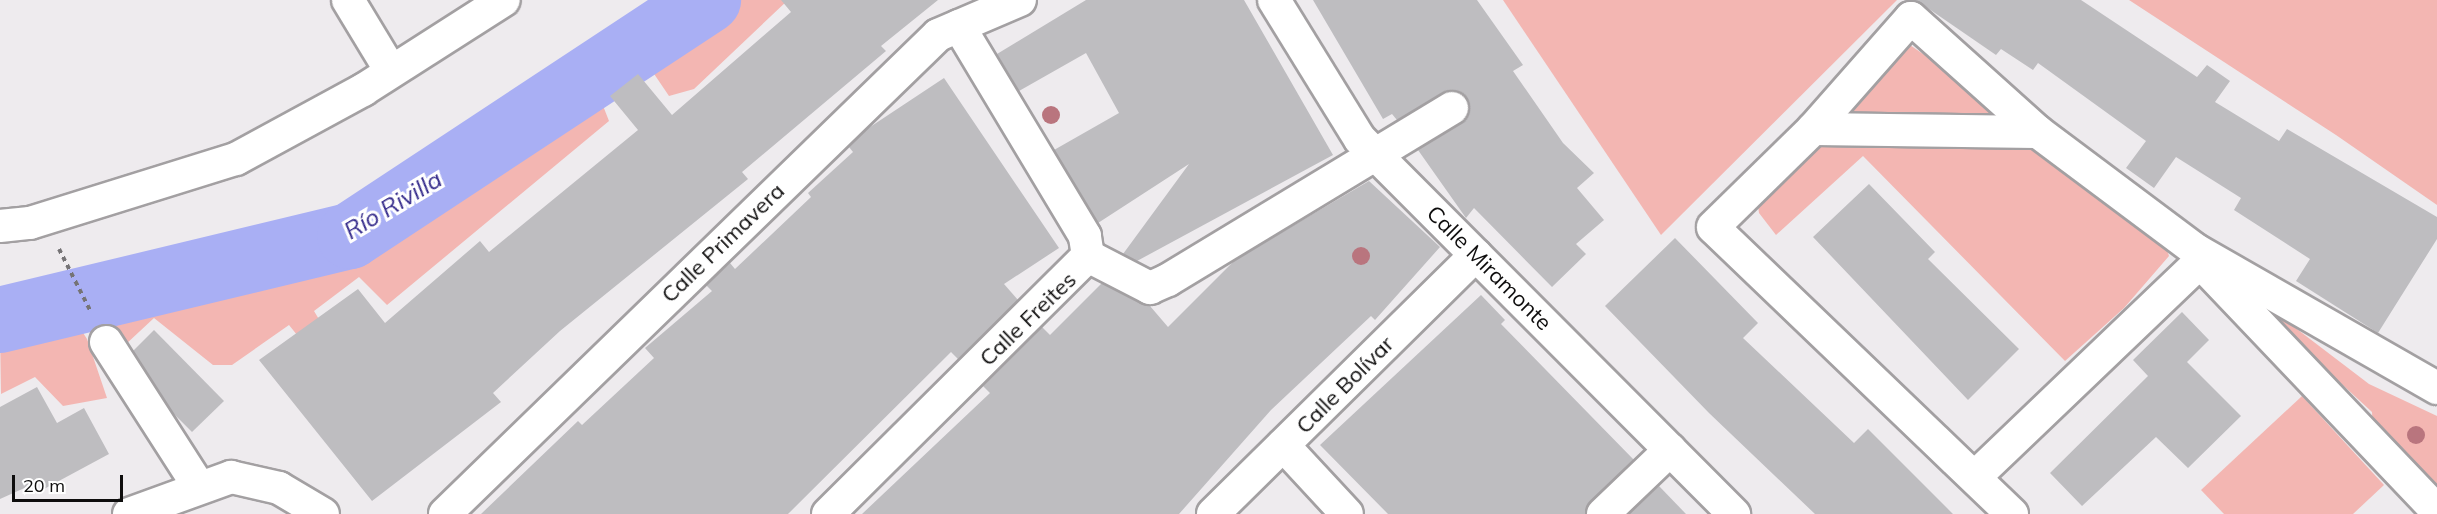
<!DOCTYPE html>
<meta charset="utf-8">
<style>
body{margin:0}
#map{position:relative;width:2437px;height:514px;overflow:hidden;background:#eeebee;font-family:Mulish,sans-serif}
div>[style]{position:absolute}
[style*='--x']{left:calc(var(--x)*1px);top:calc(var(--y)*1px);width:calc(var(--w)*1px);rotate:calc(var(--a)*1deg)}
.green>*{inset:0;background:#f3b6b2}
.river>*{height:66px;margin:-33px;padding:0 33px;transform-origin:33px;border-radius:33px;background:#a9aff4}
.building>*{inset:0;background:#bebdc0}
.path>*{height:4px;margin-top:-2px;transform-origin:0;background:repeating-linear-gradient(90deg,#757375 0 4.5px,transparent 0 9px)}
.roads{filter:drop-shadow(2px 0 #a3a0a2) drop-shadow(-2px 0 #a3a0a2) drop-shadow(0 2px #a3a0a2) drop-shadow(0 -2px #a3a0a2)}
.street>*{height:32px;margin:-16px;padding:0 16px;transform-origin:16px;border-radius:16px;background:#fff}
.trees>*{width:18px;height:18px;margin:-9px;border-radius:50%;background:#b9757e}
span{translate:-50% -50%;white-space:nowrap;text-align:center;line-height:1.15;-webkit-text-stroke:6px #fff;paint-order:stroke}
.street-label{font-size:22px;color:#0e0d0d}
.water-label{font-size:24px;color:#33298a;font-style:italic}
.scale{position:absolute;left:12px;top:475px;width:111px;height:27px;box-sizing:border-box;border:3px solid #0e0d0d;border-top:0;padding-left:8px;font-size:18px;line-height:21px;white-space:nowrap;color:#0e0d0d;-webkit-text-stroke:4px #fff;paint-order:stroke}
</style>
<div id="map">
<div class="green">
<div style="clip-path:polygon(726px 0,788px 0,694px 89px,669px 96px,646px 62px,600px 98px,609px 121px,387px 305px,359px 277px,314px 311px,329px 336px,310px 351px,289px 325px,232px 365px,213px 365px,154px 318px,125px 345px,103px 306px,358px 242px,698px 25px)"></div>
<div style="clip-path:polygon(1503px 0,1897px 0,1661px 235px)"></div>
<div style="clip-path:polygon(2129px 0,2437px 0,2437px 205px,2336px 135px)"></div>
<div style="clip-path:polygon(1907px 43px,1926px 56px,2011px 123px,1838px 122px)"></div>
<div style="clip-path:polygon(1824px 137px,2032px 140px,2164px 240px,2169px 256px,2124px 308px,2065px 361px,1863px 156px,1776px 235px,1759px 213px,1757px 199px)"></div>
<div style="clip-path:polygon(2213px 265px,2369px 384px,2437px 416px,2437px 495px,2373px 432px,2372px 412px)"></div>
<div style="clip-path:polygon(71px 314px,87px 339px,107px 398px,63px 406px,35px 377px,1px 394px,0 331px)"></div>
<div style="clip-path:polygon(2302px 396px,2384px 485px,2353px 514px,2224px 514px,2201px 490px)"></div>
</div>
<div class="river">
<div style="--x:0;--y:320;--w:360;--a:-13.5"></div>
<div style="--x:350;--y:236;--w:429;--a:-33.4"></div>
</div>
<div class="building">
<div style="clip-path:polygon(781px 0,938px 0,881px 46px,886px 51px,742px 172px,748px 179px,560px 331px,493px 393px,501px 402px,372px 501px,259px 360px,358px 289px,385px 323px,480px 241px,489px 252px,638px 130px,610px 96px,638px 74px,672px 115px,791px 12px)"></div>
<div style="clip-path:polygon(1086px 0,1244px 0,1333px 155px,1137px 261px,1123px 254px,1189px 164px,1098px 223px,1054px 150px,1119px 113px,1086px 53px,1019px 91px,997px 54px)"></div>
<div style="clip-path:polygon(1313px 0,1477px 0,1523px 65px,1513px 71px,1563px 143px,1594px 173px,1577px 188px,1604px 220px,1576px 244px,1586px 254px,1552px 287px,1474px 208px,1466px 218px,1418px 150px,1467px 117px,1467px 98px,1451px 90px,1397px 120px,1392px 114px,1383px 119px)"></div>
<div style="clip-path:polygon(1916px 0,2081px 0,2197px 77px,2207px 65px,2230px 81px,2215px 102px,2279px 141px,2287px 129px,2437px 217px,2437px 239px,2378px 333px,2296px 281px,2310px 259px,2234px 210px,2241px 198px,2176px 157px,2154px 188px,2126px 168px,2146px 141px,2038px 63px,2033px 70px,2001px 49px,1996px 55px)"></div>
<div style="clip-path:polygon(944px 78px,1059px 248px,1004px 284px,1018px 300px,958px 359px,951px 352px,788px 514px,481px 514px,578px 421px,582px 425px,654px 358px,645px 348px,712px 291px,706px 285px,717px 275px,730px 263px,735px 269px,811px 197px,808px 193px,853px 152px,849px 147px,867px 129px)"></div>
<div style="clip-path:polygon(1369px 181px,1440px 247px,1375px 320px,1371px 316px,1271px 410px,1179px 514px,862px 514px,990px 393px,983px 386px,1042px 327px,1050px 335px,1102px 283px,1150px 306px,1168px 327px,1235px 260px)"></div>
<div style="clip-path:polygon(1869px 184px,1935px 252px,1928px 259px,2019px 349px,1968px 400px,1813px 237px)"></div>
<div style="clip-path:polygon(1675px 238px,1758px 323px,1743px 338px,1854px 443px,1868px 429px,1953px 514px,1815px 514px,1709px 413px,1605px 306px)"></div>
<div style="clip-path:polygon(1481px 295px,1505px 320px,1501px 324px,1634px 460px,1591px 501px,1586px 514px,1388px 514px,1320px 445px)"></div>
<div style="clip-path:polygon(2182px 312px,2209px 340px,2187px 362px,2241px 416px,2188px 468px,2156px 437px,2082px 506px,2050px 473px,2148px 376px,2133px 360px)"></div>
<div style="clip-path:polygon(154px 330px,224px 401px,192px 432px,172px 412px,133px 351px)"></div>
<div style="clip-path:polygon(37px 387px,57px 423px,84px 408px,109px 454px,44px 489px,40px 481px,0 499px,0 407px)"></div>
<div style="clip-path:polygon(1659px 486px,1686px 514px,1629px 514px)"></div>
</div>
<div class="path">
<div style="--x:59;--y:249;--w:71;--a:63.1"></div>
</div>
<div class="roads">
<div class="street">
<div style="--x:348;--y:0;--w:83;--a:58.8"></div>
<div style="--x:1274;--y:0;--w:163;--a:58.3"></div>
<div style="--x:1360;--y:139;--w:530;--a:45.08"></div>
<div style="--x:1813;--y:129;--w:225;--a:0.8"></div>
<div style="--x:0;--y:226;--w:30;--a:-6"></div>
<div style="--x:30;--y:223;--w:216;--a:-17.3"></div>
<div style="--x:236;--y:159;--w:145;--a:-28.5"></div>
<div style="--x:363;--y:90;--w:167;--a:-32.6"></div>
<div style="--x:1088;--y:256;--w:70;--a:27.3"></div>
<div style="--x:1150;--y:288;--w:20;--a:-24"></div>
<div style="--x:1168;--y:280;--w:332;--a:-31.2"></div>
<div style="--x:2200;--y:262;--w:344;--a:46.4"></div>
<div style="--x:106;--y:342;--w:172;--a:57.3"></div>
<div style="--x:1283;--y:445;--w:94;--a:47.2"></div>
<div style="--x:1976;--y:476;--w:310;--a:-43.7"></div>
<div style="--x:129;--y:514;--w:109;--a:-19.9"></div>
<div style="--x:231;--y:477;--w:49;--a:12.9"></div>
<div style="--x:279;--y:488;--w:51;--a:30.6"></div>
<div style="--x:445;--y:514;--w:687;--a:-44.17"></div>
<div style="--x:938;--y:35;--w:89;--a:-23.1"></div>
<div style="--x:828;--y:514;--w:366;--a:-44.8"></div>
<div style="--x:1088;--y:256;--w:20;--a:-99"></div>
<div style="--x:1085;--y:236;--w:245;--a:-121"></div>
<div style="--x:1213;--y:514;--w:369;--a:-44.6"></div>
<div style="--x:1603;--y:514;--w:93;--a:-43.7"></div>
<div style="--x:2012;--y:514;--w:414;--a:-136.2"></div>
<div style="--x:1713;--y:227;--w:140;--a:-44.4"></div>
<div style="--x:1813;--y:129;--w:148;--a:-48.6"></div>
<div style="--x:1911;--y:18;--w:171;--a:41.9"></div>
<div style="--x:2038;--y:132;--w:197;--a:36.8"></div>
<div style="--x:2196;--y:250;--w:278;--a:29.8"></div>
</div>
</div>
<div class="trees">
<div style="left:1051px;top:115px"></div>
<div style="left:1361px;top:256px"></div>
<div style="left:2416px;top:435px"></div>
</div>
<div class="street-label">
<span style="left:723px;top:243px;rotate:-44deg">Calle Primavera</span>
<span style="left:1489px;top:268px;rotate:45deg">Calle Miramonte</span>
<span style="left:1028px;top:319px;rotate:-44deg">Calle Freites</span>
<span style="left:1345px;top:385px;rotate:-45deg">Calle Bolívar</span>
</div>
<div class="water-label">
<span style="left:393px;top:205px;rotate:-31deg">Río Rivilla</span>
</div>
<div class="scale">20 m</div>
</div>
